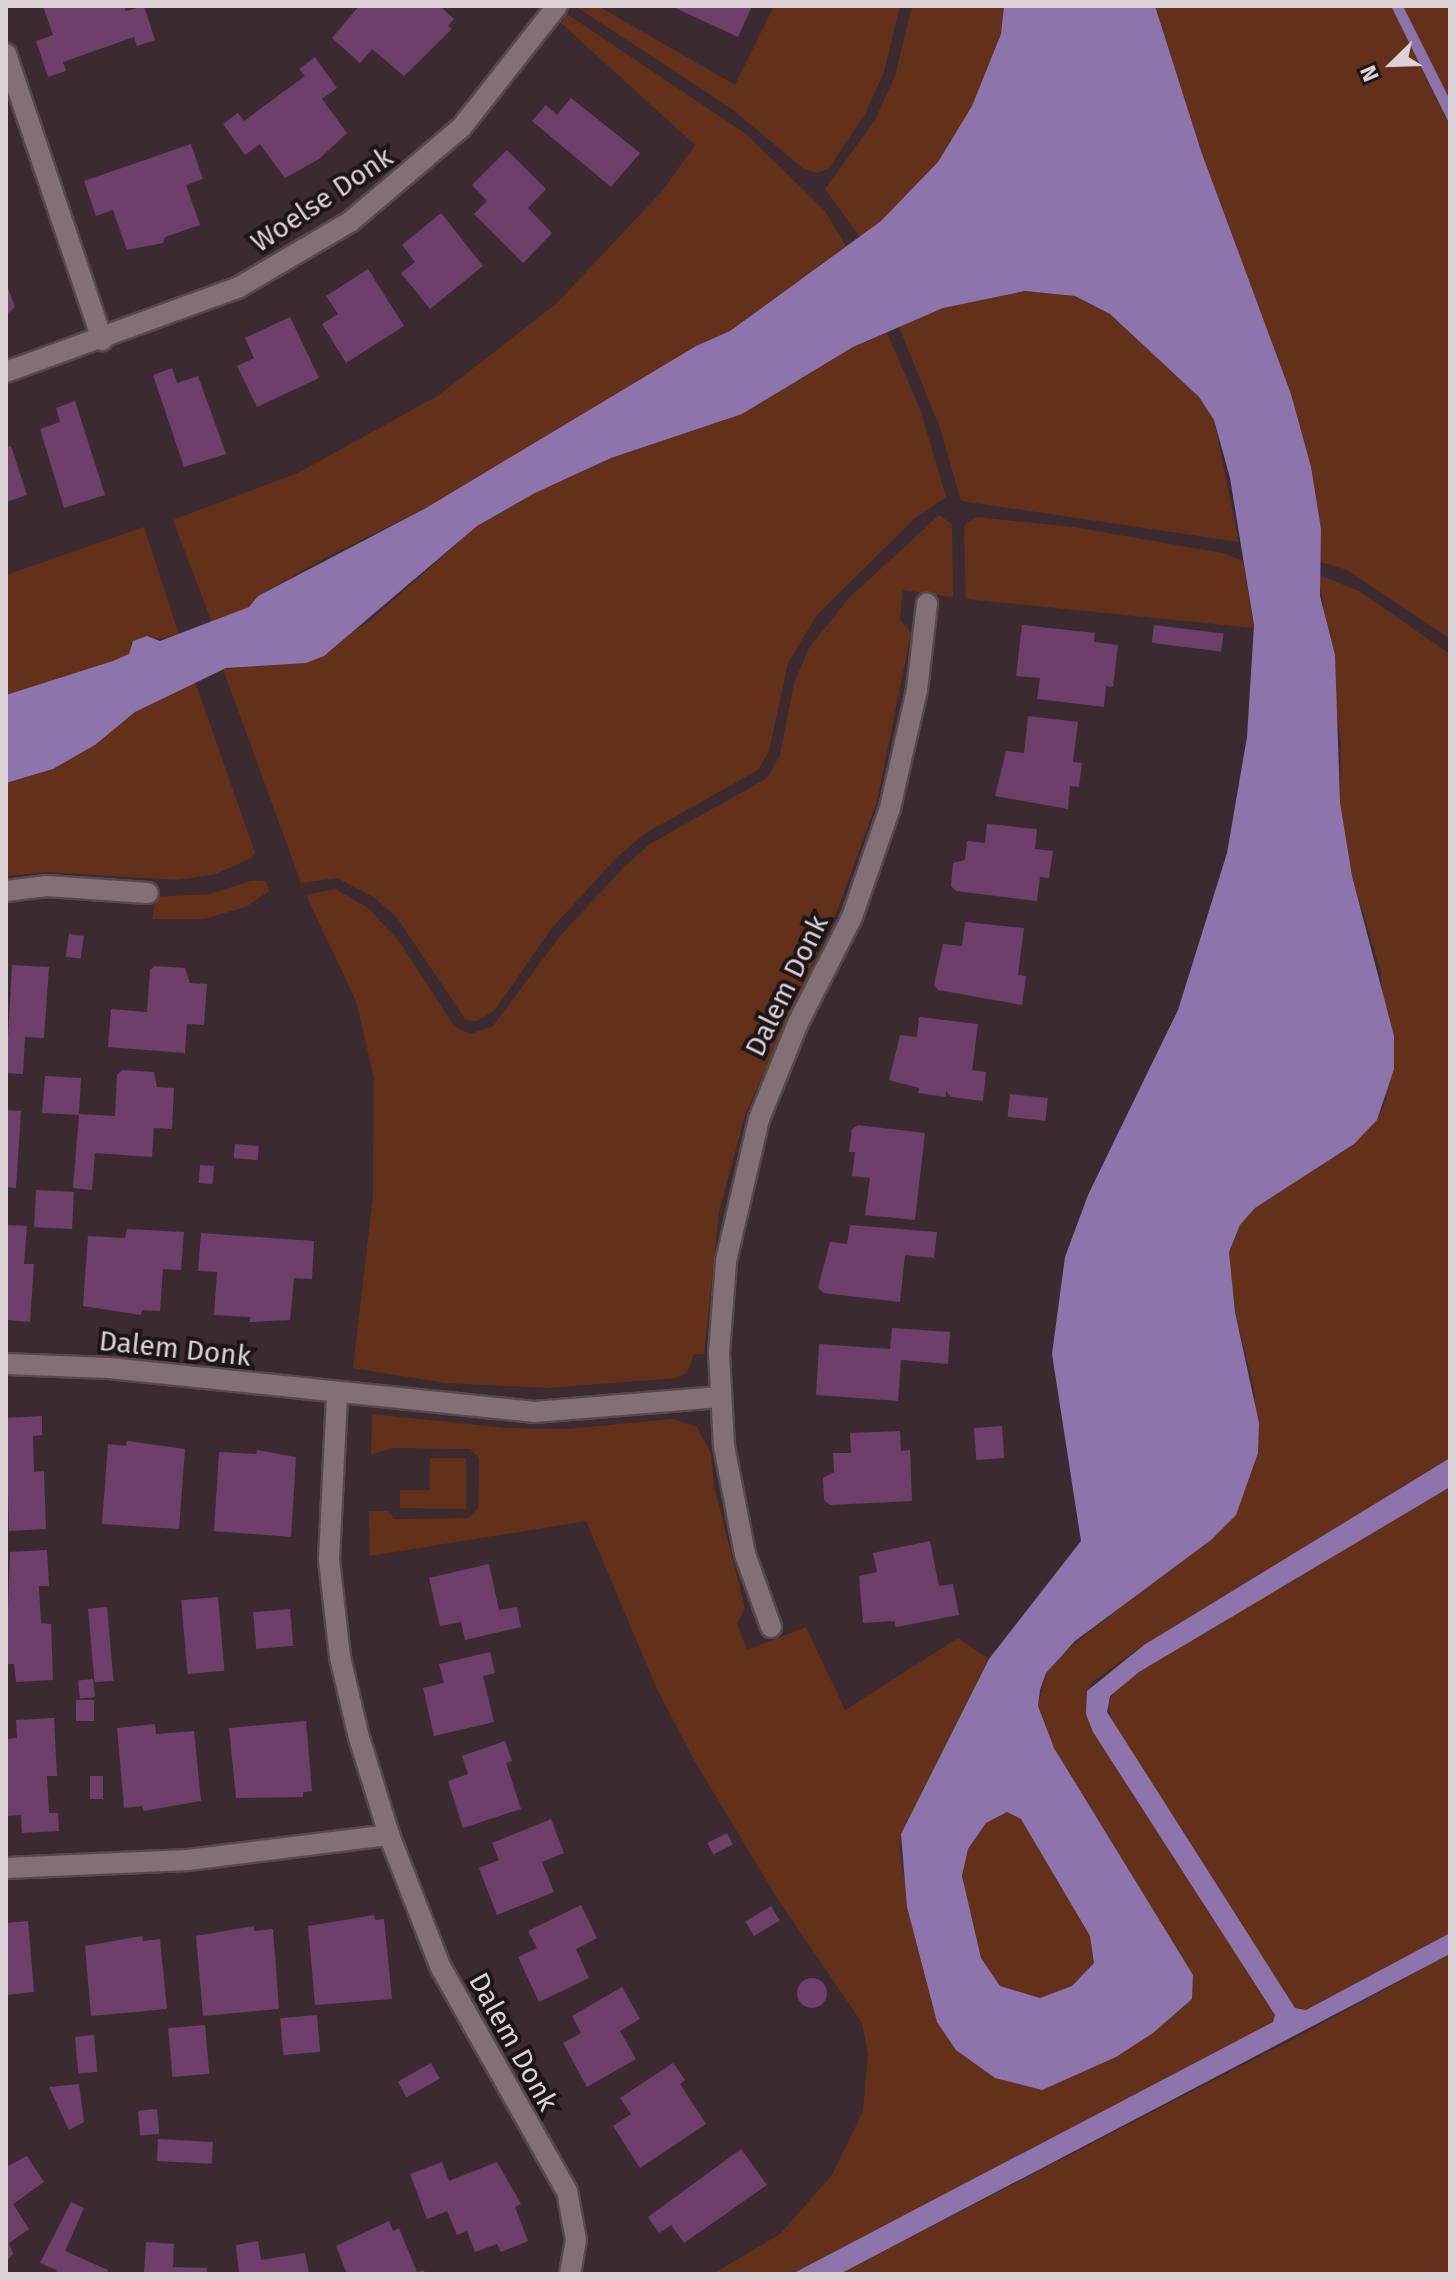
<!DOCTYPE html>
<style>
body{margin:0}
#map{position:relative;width:1456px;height:2280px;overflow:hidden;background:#3b2b31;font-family:"Fira Sans",sans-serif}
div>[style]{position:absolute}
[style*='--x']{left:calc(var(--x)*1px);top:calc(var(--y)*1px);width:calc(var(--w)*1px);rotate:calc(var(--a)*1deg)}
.green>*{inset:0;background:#63301a}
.water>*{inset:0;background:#8e74ad}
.building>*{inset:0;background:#6d3f6a;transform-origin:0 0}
.round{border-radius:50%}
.roads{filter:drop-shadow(2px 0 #56494e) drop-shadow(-2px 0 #56494e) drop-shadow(0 2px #56494e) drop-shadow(0 -2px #56494e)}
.minor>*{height:20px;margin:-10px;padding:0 10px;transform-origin:10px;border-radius:10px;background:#837077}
span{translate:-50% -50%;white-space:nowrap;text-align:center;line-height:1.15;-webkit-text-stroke:8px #1d1619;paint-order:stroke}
.street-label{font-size:28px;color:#dcd1d5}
.frame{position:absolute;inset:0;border:8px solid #dcd1d5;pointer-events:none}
.north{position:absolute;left:1352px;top:24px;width:80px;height:80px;-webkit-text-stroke:6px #1d1619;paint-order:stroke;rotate:247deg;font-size:22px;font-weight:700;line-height:32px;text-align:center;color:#dcd1d5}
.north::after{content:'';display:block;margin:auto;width:28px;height:36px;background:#dcd1d5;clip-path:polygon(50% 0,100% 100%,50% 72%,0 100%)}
</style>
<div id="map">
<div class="green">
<div style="clip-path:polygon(575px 6px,598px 6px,735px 85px,774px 6px,900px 6px,884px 72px,865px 114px,829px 168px,817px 173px,804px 169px,732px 109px)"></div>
<div style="clip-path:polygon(912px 6px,1004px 6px,1001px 34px,972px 106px,938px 162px,897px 209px,860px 237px,825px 189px,875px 120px,895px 76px)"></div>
<div style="clip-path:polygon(1155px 6px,1391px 6px,1450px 125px,1450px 639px,1347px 570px,1320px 562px,1321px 529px,1291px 394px,1201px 151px)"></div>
<div style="clip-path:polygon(1403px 6px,1450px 6px,1450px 100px)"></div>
<div style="clip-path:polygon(567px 14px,746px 134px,825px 211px,846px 246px,730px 331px,696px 346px,426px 508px,327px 557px,258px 596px,249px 607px,212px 623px,173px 520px,298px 473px,439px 395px,557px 303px,663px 190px,695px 145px,561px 23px)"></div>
<div style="clip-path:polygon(1025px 291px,1075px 296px,1110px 314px,1199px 397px,1214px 420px,1239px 542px,961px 501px,940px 428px,899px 327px,943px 308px)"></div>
<div style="clip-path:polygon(887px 333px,920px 409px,946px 497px,915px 518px,817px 615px,788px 663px,769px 751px,758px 770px,644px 834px,617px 857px,551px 929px,495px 1010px,477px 1021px,466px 1020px,397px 918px,374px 897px,337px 878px,301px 883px,223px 669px,292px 663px,366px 624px,477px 526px,535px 493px,611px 458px,742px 414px,853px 347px)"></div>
<div style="clip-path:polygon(939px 515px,952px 524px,953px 597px,903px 590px,900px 619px,911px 633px,877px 802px,837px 911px,745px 1115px,719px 1212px,704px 1354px,694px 1354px,687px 1373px,676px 1378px,547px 1388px,445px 1383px,353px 1368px,373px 1196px,374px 1078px,356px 1001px,306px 895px,335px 889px,367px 907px,399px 941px,454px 1026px,470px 1034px,493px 1026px,560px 936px,625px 866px,650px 844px,767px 778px,780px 755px,794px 683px,809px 648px,850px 597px)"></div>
<div style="clip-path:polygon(976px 517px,1073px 527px,1223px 553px,1243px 561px,1254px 628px,966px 599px,964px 526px)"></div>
<div style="clip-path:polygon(144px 527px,179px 635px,131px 643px,130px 654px,85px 673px,6px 695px,6px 575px)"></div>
<div style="clip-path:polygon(1319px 575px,1359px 591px,1450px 654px,1450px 1458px,1144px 1645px,1091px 1683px,1086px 1714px,1276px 2015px,1273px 2023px,792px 2274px,713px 2274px,780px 2234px,832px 2175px,863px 2111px,868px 2054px,862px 2023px,777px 1898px,694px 1760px,657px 1689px,586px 1521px,370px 1556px,369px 1511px,388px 1511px,394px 1519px,469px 1518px,478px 1509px,479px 1458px,470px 1449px,394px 1448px,371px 1454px,372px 1414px,507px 1428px,565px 1429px,673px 1419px,697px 1427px,711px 1454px,714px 1486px,745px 1608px,737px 1624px,747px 1650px,806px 1627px,845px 1710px,958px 1638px,989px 1659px,901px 1834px,900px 1854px,917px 1948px,1116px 2057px,1192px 1999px,1193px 1975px,1054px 1748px,1038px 1706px,1046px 1673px,1058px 1657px,1236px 1515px,1255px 1393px,1235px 1312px,1229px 1252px,1240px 1225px,1255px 1208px,1354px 1144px,1377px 1120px,1386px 1101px,1381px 972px,1352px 876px,1340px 802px,1341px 743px)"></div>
<div style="clip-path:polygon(195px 681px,255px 853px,251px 858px,216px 874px,178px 880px,47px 872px,6px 876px,6px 783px,53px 769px,95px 745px,135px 712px)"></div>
<div style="clip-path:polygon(251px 881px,266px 881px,269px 891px,246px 907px,203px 919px,152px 919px,156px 897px,210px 894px)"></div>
<div style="clip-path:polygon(430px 1458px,466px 1458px,466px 1509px,400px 1508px,400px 1490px,430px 1490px)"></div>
<div style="clip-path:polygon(1450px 1487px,1450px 1933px,1306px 2010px,1295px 2008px,1117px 1732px,1107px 1704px,1119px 1685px,1175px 1649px)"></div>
<div style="clip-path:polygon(1007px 1812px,1021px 1819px,1090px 1936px,1094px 1963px,1072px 1986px,1040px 1998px,1000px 1986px,981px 1958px,962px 1876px,968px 1849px,986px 1823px)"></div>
<div style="clip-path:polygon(1450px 1954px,1450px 2274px,840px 2274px,1299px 2036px)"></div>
</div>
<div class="water">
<div style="clip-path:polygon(evenodd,1004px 6px,1155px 6px,1201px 151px,1291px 394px,1311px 467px,1321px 529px,1320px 596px,1335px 655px,1340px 802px,1352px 876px,1394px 1036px,1394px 1069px,1377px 1120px,1354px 1144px,1255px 1208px,1240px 1225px,1229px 1252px,1235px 1312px,1259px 1423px,1258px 1453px,1236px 1515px,1211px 1540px,1075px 1641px,1046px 1673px,1040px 1690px,1038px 1706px,1054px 1748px,1193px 1975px,1192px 1999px,1153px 2033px,1116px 2057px,1042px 2090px,995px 2078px,956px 2050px,937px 2022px,907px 1907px,901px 1834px,989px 1659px,1081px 1541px,1052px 1354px,1065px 1257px,1088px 1195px,1178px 1010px,1227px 853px,1247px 737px,1254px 625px,1230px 478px,1214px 420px,1199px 397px,1110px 314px,1075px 296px,1025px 291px,943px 308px,853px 347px,742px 414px,611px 458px,535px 493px,477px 526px,324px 656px,306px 663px,226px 668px,135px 712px,95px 745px,53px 769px,6px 783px,6px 695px,113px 661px,129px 654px,133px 641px,147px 636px,160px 641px,249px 607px,258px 596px,426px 508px,696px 346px,730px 331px,881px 221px,938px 162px,972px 106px,1001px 34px,1004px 6px,1007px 1812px,1021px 1819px,1090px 1936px,1094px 1963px,1072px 1986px,1040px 1998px,1000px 1986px,981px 1958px,962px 1876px,968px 1849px,986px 1823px,1007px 1812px)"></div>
<div style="clip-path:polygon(1391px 6px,1403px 6px,1450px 100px,1450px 125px)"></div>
<div style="clip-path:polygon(1450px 1458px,1450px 1487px,1139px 1672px,1110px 1696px,1107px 1712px,1295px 2008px,1306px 2010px,1450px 1933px,1450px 1954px,840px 2274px,792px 2274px,1273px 2022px,1275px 2015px,1093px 1732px,1086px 1714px,1087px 1691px,1144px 1645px)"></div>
</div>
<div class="building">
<div style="clip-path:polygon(43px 6px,124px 6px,126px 11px,144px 6px,155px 40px,137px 46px,134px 37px,63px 62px,66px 71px,48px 77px,36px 41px,53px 35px)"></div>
<div style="clip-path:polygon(359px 6px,440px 6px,454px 19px,448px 26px,452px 29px,404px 76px,372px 49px,360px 63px,332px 38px)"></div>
<div style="clip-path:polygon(671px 6px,752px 6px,738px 37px)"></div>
<div style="clip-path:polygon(315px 57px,337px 88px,322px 99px,347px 133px,319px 159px,285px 178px,260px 144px,245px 155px,223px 124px,238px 113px,244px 121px,305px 76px,299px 69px)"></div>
<div style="clip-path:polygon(571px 98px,640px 153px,611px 187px,532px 121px,546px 105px,557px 115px)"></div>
<div style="clip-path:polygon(191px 144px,203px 179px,186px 185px,200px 225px,165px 237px,163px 243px,127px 250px,113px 210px,96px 216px,84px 181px)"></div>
<div style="clip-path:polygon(507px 150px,546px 189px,528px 208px,552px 233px,523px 263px,474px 214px,487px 201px,472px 185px)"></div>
<div style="clip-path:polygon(441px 213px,483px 266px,430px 309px,401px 273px,415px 262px,402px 245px)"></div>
<div style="clip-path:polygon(368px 269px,404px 326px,346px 363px,322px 324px,338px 314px,326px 296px)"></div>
<div style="clip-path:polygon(6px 283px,15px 307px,6px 315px)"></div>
<div style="clip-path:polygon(290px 317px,319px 378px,257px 407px,237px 366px,254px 358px,245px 338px)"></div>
<div style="clip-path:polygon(172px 368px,177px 383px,198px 376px,226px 454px,184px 467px,153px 375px)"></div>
<div style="clip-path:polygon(75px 401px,105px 495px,64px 508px,40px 429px,60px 422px,56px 408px)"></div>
<div style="clip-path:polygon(11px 446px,27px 495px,6px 502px,6px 447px)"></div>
<div style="clip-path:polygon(1022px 625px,1095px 633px,1094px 642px,1118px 645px,1113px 687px,1106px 686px,1104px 707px,1037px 699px,1040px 678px,1016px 676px)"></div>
<div style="left:1154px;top:625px;width:70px;height:18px;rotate:7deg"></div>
<div style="clip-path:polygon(1028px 716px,1078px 722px,1073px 762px,1082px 763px,1079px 787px,1070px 786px,1068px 809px,995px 796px,1006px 751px,1024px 753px)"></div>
<div style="clip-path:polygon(987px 824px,1037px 829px,1035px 849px,1053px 851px,1049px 878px,1040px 877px,1037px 901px,956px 891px,951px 886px,953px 863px,965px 860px,967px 841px,985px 843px)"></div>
<div style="clip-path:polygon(965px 922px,1024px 928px,1018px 975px,1026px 976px,1022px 1005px,938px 990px,934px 985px,943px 944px,962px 946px)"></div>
<div style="left:69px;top:934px;width:15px;height:23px;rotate:8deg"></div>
<div style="clip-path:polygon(12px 965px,49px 967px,44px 1038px,25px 1037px,23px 1074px,6px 1073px)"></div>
<div style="clip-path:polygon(155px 966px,185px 968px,190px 983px,207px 984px,204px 1025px,187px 1024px,185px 1053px,108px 1047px,111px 1009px,147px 1012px,150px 970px)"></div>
<div style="clip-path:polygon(919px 1017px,978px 1024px,972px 1070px,986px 1072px,983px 1101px,951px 1097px,946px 1091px,946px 1097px,918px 1093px,919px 1088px,889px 1080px,900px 1035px,917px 1037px)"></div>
<div style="clip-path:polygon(122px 1070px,154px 1072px,157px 1087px,174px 1088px,172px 1129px,154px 1128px,152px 1157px,95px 1153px,92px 1190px,73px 1188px,79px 1115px,42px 1113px,45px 1076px,81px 1078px,79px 1114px,115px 1116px,117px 1075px)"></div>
<div style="left:1010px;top:1094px;width:38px;height:23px;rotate:6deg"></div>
<div style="clip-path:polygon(6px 1110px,21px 1111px,16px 1188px,6px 1187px)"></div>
<div style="clip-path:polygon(858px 1125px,925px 1133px,915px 1220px,865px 1215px,870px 1178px,852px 1176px,855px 1152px,849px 1152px,852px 1129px)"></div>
<div style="left:235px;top:1144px;width:24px;height:14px;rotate:5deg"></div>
<div style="left:200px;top:1165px;width:14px;height:18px;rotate:4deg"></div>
<div style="left:36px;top:1190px;width:38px;height:37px;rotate:3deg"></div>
<div style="clip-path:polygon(6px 1225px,27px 1226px,24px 1264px,34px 1264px,30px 1322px,6px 1320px)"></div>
<div style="clip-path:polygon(850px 1225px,937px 1232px,934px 1258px,905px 1255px,900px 1302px,824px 1293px,818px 1288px,830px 1242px,847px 1244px)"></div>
<div style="clip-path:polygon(127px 1229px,184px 1232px,181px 1270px,163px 1269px,160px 1311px,142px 1310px,141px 1315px,83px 1306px,88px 1236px,125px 1238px)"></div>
<div style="clip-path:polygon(201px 1233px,314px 1241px,312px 1279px,294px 1278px,290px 1320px,250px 1322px,250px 1317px,214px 1315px,217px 1272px,198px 1271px)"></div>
<div style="clip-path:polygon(892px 1328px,950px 1332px,948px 1364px,901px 1360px,898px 1401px,816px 1395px,819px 1344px,890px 1349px)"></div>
<div style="clip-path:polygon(42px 1416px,42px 1435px,33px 1436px,34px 1472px,44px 1471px,46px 1529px,9px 1531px,6px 1418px)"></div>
<div style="left:1002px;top:1426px;width:32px;height:28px;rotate:86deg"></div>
<div style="clip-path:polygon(900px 1431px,901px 1451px,910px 1450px,912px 1501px,830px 1505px,824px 1500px,823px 1478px,834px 1472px,833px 1453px,851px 1453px,850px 1433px)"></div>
<div style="clip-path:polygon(127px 1441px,185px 1449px,179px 1529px,102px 1524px,108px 1444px,126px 1446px)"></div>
<div style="clip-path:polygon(257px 1450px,296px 1457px,291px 1537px,214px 1531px,219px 1452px,256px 1454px)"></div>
<div style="clip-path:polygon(930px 1541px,939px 1586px,953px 1584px,959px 1615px,896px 1627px,894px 1621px,863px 1623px,859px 1576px,877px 1572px,873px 1553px)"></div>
<div style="clip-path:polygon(47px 1550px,49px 1586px,39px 1586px,41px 1623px,51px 1624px,53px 1680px,16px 1682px,14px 1664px,6px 1664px,10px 1552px)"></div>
<div style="clip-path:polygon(489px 1564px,499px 1610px,517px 1607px,521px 1627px,465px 1640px,461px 1622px,440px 1626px,429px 1578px)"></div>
<div style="left:218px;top:1597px;width:74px;height:37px;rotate:85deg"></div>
<div style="left:107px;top:1607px;width:74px;height:19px;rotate:85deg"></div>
<div style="left:290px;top:1609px;width:37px;height:37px;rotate:85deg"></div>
<div style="clip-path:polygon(490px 1652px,495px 1673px,483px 1676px,494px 1722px,434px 1736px,423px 1688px,444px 1683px,439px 1664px)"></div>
<div style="left:93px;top:1679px;width:18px;height:15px;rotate:84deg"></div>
<div style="left:76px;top:1700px;width:18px;height:21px"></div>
<div style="clip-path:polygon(54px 1718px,57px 1776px,47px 1776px,49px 1813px,58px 1813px,59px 1831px,22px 1833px,21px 1815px,6px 1816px,6px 1739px,17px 1738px,16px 1720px)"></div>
<div style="clip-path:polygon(306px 1721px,312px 1791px,303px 1792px,303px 1797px,236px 1798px,229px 1728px)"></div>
<div style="clip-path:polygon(155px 1724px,156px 1734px,194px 1731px,201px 1801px,143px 1811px,142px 1806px,124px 1808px,117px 1728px)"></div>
<div style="clip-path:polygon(505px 1741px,512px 1761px,506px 1763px,521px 1809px,463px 1828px,448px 1781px,468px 1774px,462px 1756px)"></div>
<div style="left:90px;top:1776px;width:13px;height:23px"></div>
<div style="clip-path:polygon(551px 1819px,564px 1853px,542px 1862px,554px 1892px,497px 1915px,479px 1868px,499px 1860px,492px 1843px)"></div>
<div style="left:727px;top:1833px;width:13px;height:22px;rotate:63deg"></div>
<div style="clip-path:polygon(581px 1905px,597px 1938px,576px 1949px,589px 1978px,539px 2002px,518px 1957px,537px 1948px,528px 1931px)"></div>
<div style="left:771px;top:1906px;width:17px;height:30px;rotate:59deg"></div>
<div style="clip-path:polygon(374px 1915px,375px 1920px,384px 1919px,392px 1999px,315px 2005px,308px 1926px)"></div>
<div style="clip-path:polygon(28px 1921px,34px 1992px,6px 1995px,6px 1923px)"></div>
<div style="clip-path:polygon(254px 1926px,254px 1931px,273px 1929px,279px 2009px,203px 2016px,196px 1936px)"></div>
<div style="clip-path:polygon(142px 1936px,143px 1941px,160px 1939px,167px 2009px,91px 2016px,85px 1946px)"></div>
<div class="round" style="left:797px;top:1978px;width:30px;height:30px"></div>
<div style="clip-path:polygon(622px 1987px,640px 2019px,620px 2031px,636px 2059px,587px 2087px,563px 2043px,581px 2033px,572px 2016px)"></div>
<div style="left:317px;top:2015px;width:37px;height:37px;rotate:85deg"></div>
<div style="left:205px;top:2025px;width:49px;height:37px;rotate:85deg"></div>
<div style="left:94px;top:2035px;width:37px;height:19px;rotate:85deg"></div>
<div style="left:431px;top:2063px;width:18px;height:38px;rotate:61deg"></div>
<div style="clip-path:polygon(673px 2063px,685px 2080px,680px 2084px,706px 2124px,640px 2168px,613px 2126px,631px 2114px,620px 2098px)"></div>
<div style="clip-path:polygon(79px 2084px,84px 2122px,69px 2130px,49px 2087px)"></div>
<div style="left:157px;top:2109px;width:25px;height:19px;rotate:85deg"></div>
<div style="left:158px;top:2139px;width:55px;height:22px;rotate:3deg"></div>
<div style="clip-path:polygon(741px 2149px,767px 2185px,684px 2243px,671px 2225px,659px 2233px,648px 2217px)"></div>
<div style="clip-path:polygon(27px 2156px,44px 2182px,13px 2204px,29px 2229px,9px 2243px,13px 2254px,6px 2262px,6px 2167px)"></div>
<div style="clip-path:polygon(442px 2162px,449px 2181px,497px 2162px,521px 2204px,515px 2207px,528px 2241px,501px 2252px,497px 2244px,475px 2252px,467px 2231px,457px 2235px,447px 2211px,427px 2219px,410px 2174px)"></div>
<div style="clip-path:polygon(71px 2202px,84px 2208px,65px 2251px,108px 2270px,107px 2274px,55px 2274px,57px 2270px,40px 2263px)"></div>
<div style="clip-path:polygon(389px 2221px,393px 2231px,399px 2228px,417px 2272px,424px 2270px,425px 2274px,347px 2274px,336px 2246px)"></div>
<div style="clip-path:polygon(258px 2241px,261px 2260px,305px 2253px,309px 2274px,239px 2274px,236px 2245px)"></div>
<div style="clip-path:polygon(146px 2242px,174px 2244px,173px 2267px,207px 2268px,206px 2274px,144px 2274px)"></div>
</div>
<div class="roads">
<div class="minor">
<div style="--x:6;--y:54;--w:302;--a:71.4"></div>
<div style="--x:6;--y:372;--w:248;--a:-20"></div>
<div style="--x:239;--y:287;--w:129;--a:-30.4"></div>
<div style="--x:350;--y:222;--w:145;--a:-40.3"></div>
<div style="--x:461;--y:128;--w:155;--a:-51.8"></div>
<div style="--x:6;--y:891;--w:41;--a:-7"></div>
<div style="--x:47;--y:886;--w:101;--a:4"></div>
<div style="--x:6;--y:1364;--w:103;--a:2.2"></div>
<div style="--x:109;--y:1368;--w:427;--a:5.9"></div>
<div style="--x:534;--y:1412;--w:186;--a:-4.6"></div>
<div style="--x:337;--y:1396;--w:164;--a:92.8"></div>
<div style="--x:329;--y:1560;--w:98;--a:83.5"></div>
<div style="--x:340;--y:1657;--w:79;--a:76.8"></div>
<div style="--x:358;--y:1734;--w:106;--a:72.9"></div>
<div style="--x:389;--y:1835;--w:141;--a:68.7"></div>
<div style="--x:440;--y:1966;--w:258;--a:60.6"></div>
<div style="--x:567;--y:2191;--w:50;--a:79.6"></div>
<div style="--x:576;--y:2240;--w:35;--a:100"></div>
<div style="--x:771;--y:1627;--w:77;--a:-109.6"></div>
<div style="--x:745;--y:1554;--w:110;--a:-101"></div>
<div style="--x:724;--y:1446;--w:93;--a:-93.1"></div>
<div style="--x:719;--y:1353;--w:92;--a:-85.6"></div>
<div style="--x:726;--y:1261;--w:146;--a:-76.9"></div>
<div style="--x:759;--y:1119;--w:104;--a:-67.9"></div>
<div style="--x:798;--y:1023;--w:119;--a:-63"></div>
<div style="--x:852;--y:917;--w:115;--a:-70.8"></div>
<div style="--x:890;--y:808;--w:121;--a:-77.1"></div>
<div style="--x:917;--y:690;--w:87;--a:-83.4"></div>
<div style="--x:6;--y:1868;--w:182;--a:-2.5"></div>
<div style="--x:188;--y:1860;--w:203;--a:-7.1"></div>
</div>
</div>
<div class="street-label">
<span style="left:322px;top:200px;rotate:-34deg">Woelse Donk</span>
<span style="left:787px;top:986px;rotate:-64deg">Dalem Donk</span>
<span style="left:175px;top:1349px;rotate:6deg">Dalem Donk</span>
<span style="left:513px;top:2042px;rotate:61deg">Dalem Donk</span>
</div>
<div class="frame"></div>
<div class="north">N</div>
</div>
